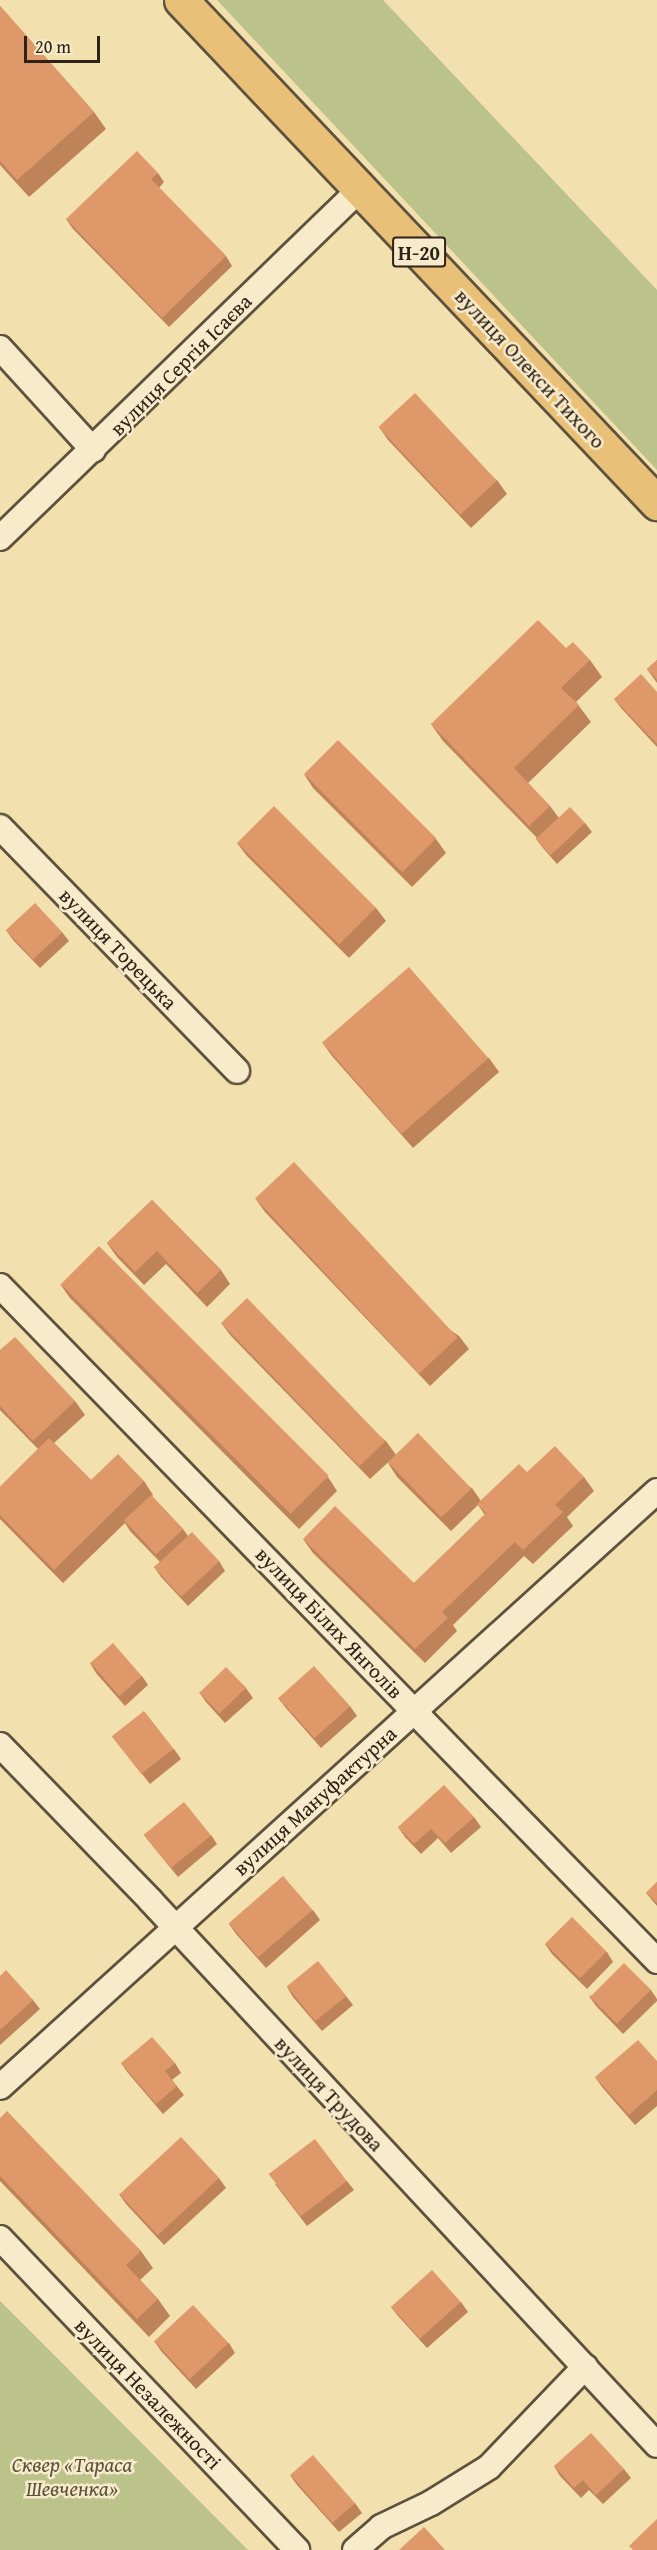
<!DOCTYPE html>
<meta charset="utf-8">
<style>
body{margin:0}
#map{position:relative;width:657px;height:2550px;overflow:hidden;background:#f2e0af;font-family:"Gentium Book Plus",serif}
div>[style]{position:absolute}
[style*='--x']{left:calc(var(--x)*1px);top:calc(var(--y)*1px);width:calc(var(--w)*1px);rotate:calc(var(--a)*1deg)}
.green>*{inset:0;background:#bbc28a}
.roads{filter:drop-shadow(2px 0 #5f523d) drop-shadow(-2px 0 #5f523d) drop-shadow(0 2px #5f523d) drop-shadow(0 -2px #5f523d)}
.street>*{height:24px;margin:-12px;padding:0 12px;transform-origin:12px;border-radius:12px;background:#f7ebcb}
.primary>*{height:33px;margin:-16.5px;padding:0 16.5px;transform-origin:16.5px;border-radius:16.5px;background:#e9c078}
.wall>*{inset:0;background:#bf835a}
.building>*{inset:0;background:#de9869;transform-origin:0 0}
span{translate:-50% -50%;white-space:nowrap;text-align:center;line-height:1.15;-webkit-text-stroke:5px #f7ebcb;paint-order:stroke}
.shield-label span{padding:2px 4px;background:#f7ebcb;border:2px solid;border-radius:4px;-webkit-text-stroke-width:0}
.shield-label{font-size:20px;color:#2e2217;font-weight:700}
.street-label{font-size:21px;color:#2e2217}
.park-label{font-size:21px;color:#58523a;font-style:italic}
.scale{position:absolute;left:24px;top:36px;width:76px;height:27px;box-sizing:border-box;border:3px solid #2e2217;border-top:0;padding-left:8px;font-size:18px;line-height:21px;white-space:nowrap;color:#2e2217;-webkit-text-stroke:4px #f7ebcb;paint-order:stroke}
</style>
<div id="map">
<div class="green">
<div style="clip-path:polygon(217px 0,383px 0,657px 290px,657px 470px)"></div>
<div style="clip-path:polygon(0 2301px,66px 2367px,248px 2550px,0 2550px)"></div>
</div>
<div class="roads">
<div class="street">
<div style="--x:0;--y:348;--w:138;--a:47.6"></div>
<div style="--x:0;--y:538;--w:501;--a:-44.11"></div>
<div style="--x:0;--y:827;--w:340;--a:45.8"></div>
<div style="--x:0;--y:1286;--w:942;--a:45.77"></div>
<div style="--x:0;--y:1745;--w:216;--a:45.9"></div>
<div style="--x:150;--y:1900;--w:744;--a:47.07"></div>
<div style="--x:0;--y:2087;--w:887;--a:-42.21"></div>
<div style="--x:0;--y:2238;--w:431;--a:46.4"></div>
<div style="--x:355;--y:2550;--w:35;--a:-41"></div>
<div style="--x:381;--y:2527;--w:55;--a:-25.6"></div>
<div style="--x:431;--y:2503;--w:68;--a:-31.8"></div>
<div style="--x:489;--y:2467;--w:139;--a:-46.2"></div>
</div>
<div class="primary">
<div style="--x:181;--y:0;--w:693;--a:46.58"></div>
</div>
</div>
<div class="wall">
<div style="clip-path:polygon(0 6px,94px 112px,106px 129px,29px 197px,0 165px)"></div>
<div style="clip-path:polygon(158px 173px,164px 182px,159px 188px,226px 256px,232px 266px,169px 327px,73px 229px,66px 219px)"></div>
<div style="clip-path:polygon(379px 427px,497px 480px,507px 494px,471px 528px,388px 440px)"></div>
<div style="clip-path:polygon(566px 648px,590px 660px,602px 677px,576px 702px,591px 722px,528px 783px,550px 806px,559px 818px,585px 823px,592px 832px,557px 864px,543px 848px,536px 839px,537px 838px,443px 741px,431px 724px)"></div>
<div style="clip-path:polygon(657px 660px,657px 683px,647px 669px)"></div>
<div style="clip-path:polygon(657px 692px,657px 747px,621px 708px,614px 699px)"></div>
<div style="clip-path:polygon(304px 774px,436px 839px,446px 853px,412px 887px,313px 788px)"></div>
<div style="clip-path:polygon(237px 843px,376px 908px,386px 921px,349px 958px,247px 856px)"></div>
<div style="clip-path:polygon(6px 930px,62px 932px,69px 941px,40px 968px,13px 940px)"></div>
<div style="clip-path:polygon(322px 1042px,489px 1058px,499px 1072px,413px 1148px,332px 1056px)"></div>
<div style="clip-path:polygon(255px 1198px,459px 1336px,469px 1349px,430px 1386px,265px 1212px)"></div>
<div style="clip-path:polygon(152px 1200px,221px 1270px,230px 1284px,207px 1307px,166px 1264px,144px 1285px,117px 1257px,107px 1243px)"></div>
<div style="clip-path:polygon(60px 1284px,328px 1477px,337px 1491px,299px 1529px,70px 1298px)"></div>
<div style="clip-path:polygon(221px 1323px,386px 1441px,396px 1455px,370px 1479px,231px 1336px)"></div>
<div style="clip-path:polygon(0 1350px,75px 1401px,85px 1415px,54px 1443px,91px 1480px,144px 1481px,153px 1495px,152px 1496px,183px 1529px,188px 1536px,219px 1561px,225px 1571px,188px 1606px,161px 1577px,154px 1567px,160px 1562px,130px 1531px,125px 1523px,63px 1583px,0 1519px,0 1487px,38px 1449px,0 1410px)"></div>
<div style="clip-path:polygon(388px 1463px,472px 1488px,481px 1501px,527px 1472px,584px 1477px,594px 1491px,567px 1517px,573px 1526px,533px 1564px,524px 1556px,453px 1625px,457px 1631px,425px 1663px,313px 1553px,303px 1539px,414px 1583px,485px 1515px,478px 1505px,451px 1531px,397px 1477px)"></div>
<div style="clip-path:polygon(90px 1663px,142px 1676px,148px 1685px,125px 1706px,96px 1673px)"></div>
<div style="clip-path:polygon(246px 1688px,253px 1698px,225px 1723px,206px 1702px,199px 1692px)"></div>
<div style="clip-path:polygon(278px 1698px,350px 1706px,357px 1716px,321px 1748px,285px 1707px)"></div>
<div style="clip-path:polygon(112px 1736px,174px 1749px,181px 1759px,150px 1784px)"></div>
<div style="clip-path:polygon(474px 1817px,481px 1827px,451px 1853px,438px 1838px,421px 1854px,405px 1837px,398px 1827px)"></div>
<div style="clip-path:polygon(144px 1835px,211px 1835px,217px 1844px,178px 1877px)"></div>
<div style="clip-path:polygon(657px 1882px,657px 1906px,646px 1893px)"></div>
<div style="clip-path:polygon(313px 1910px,320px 1920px,266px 1968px,236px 1934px,229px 1924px)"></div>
<div style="clip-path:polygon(545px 1944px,607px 1952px,613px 1962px,587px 1989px,552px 1954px)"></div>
<div style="clip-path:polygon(0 1976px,33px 2000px,40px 2009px,0 2045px)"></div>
<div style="clip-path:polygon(287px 1987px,346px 1996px,353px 2005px,322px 2031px,293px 1997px)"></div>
<div style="clip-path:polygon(651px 1990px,657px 1999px,657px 2001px,623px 2034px,596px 2006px,589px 1996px)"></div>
<div style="clip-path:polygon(657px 2061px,657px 2106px,635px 2125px,602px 2087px,595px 2077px)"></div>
<div style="clip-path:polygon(121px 2063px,175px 2063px,181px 2073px,172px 2080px,184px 2095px,163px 2114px,128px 2073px)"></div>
<div style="clip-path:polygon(0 2118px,141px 2251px,153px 2268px,140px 2280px,158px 2299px,170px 2316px,149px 2337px,0 2181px)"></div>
<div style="clip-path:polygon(219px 2178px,226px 2188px,164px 2245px,126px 2204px,119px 2194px)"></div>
<div style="clip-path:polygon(347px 2181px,354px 2190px,307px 2226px,275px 2184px)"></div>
<div style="clip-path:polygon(461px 2302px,468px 2312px,427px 2348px,398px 2316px,391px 2307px)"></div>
<div style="clip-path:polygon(154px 2341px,229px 2343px,235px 2353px,196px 2389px,161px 2351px)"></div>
<div style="clip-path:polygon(554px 2466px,624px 2469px,631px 2478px,603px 2504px,589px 2490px,581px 2498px,560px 2476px)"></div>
<div style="clip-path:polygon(290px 2475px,355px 2503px,362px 2513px,339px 2532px,297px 2485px)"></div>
</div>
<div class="building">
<div style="clip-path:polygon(0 6px,94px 112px,17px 180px,0 161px)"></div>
<div style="clip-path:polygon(137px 151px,158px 173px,151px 179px,226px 256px,162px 318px,66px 219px)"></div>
<div style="left:415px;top:393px;width:120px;height:50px;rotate:47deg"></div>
<div style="clip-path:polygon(538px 620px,566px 648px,573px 642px,590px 660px,561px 688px,579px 705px,514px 768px,550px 806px,529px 826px,431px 724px)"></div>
<div style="clip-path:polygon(657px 660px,657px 680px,647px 669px)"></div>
<div style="clip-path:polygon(641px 674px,657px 692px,657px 744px,614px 699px)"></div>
<div style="left:338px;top:740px;width:139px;height:48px;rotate:45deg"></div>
<div style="left:274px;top:806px;width:144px;height:52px;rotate:45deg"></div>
<div style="left:570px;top:807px;width:22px;height:47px;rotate:47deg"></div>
<div style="left:35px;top:903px;width:40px;height:40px;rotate:47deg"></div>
<div style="left:409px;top:967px;width:121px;height:115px;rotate:49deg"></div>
<div style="left:294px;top:1162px;width:240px;height:53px;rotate:47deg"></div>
<div style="clip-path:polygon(152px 1200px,221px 1270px,197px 1293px,157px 1251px,135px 1272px,107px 1243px)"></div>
<div style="left:99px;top:1246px;width:325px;height:54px;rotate:45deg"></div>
<div style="left:247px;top:1298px;width:199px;height:36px;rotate:46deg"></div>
<div style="clip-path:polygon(15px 1337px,75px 1401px,33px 1441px,0 1406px,0 1350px)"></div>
<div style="left:418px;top:1433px;width:77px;height:42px;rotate:46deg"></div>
<div style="clip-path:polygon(49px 1438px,91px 1480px,118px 1454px,144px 1481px,54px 1570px,0 1515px,0 1487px)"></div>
<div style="clip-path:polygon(555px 1446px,584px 1477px,555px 1505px,563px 1512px,523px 1550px,515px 1542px,442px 1612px,448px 1618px,415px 1649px,303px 1539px,335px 1506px,414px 1583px,486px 1513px,477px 1504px,519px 1464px,527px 1472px)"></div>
<div style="left:151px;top:1495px;width:47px;height:37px;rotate:47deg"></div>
<div style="left:192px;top:1532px;width:40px;height:52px;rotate:47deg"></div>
<div style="left:113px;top:1643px;width:44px;height:30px;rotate:49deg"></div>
<div style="left:314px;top:1666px;width:54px;height:48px;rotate:48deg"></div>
<div style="left:226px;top:1667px;width:29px;height:37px;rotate:46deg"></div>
<div style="left:144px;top:1711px;width:48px;height:41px;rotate:52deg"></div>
<div style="clip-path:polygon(444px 1785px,474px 1817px,445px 1843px,431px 1829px,414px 1844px,398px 1827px)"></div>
<div style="left:184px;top:1802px;width:43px;height:52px;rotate:51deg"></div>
<div style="left:283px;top:1876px;width:45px;height:72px;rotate:49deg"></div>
<div style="clip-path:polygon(657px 1882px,657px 1903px,646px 1893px)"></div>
<div style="left:572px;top:1917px;width:49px;height:38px;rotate:45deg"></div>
<div style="left:318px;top:1961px;width:45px;height:40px;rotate:51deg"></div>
<div style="left:624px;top:1963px;width:38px;height:48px;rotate:45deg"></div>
<div style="clip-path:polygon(6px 1970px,33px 2000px,0 2030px,0 1976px)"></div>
<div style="clip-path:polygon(152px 2037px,175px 2063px,165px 2071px,177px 2086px,156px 2104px,121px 2063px)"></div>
<div style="clip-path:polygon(638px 2040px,657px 2061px,657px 2090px,629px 2115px,595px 2077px)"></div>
<div style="clip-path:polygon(7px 2111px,141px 2251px,126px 2265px,158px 2299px,137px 2319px,0 2176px,0 2118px)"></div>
<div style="left:181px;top:2137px;width:56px;height:84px;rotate:47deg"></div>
<div style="left:315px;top:2139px;width:53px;height:58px;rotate:53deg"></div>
<div style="left:432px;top:2270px;width:43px;height:55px;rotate:48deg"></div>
<div style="left:193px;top:2305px;width:52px;height:53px;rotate:47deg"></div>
<div style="clip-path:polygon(591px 2433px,624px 2469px,596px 2495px,583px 2480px,574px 2488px,554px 2466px)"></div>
<div style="left:313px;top:2455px;width:64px;height:30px;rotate:49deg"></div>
<div style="clip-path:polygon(657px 2519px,657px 2550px,633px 2550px,629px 2546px)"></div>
<div style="clip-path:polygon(424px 2527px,445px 2550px,399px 2550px)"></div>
</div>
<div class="shield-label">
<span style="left:419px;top:252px">Н-20</span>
</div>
<div class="street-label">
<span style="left:181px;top:365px;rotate:-45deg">вулиця Сергія Ісаєва</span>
<span style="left:530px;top:369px;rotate:47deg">вулиця Олекси Тихого</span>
<span style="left:118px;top:949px;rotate:46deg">вулиця Торецька</span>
<span style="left:329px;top:1623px;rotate:46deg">вулиця Білих Янголів</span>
<span style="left:315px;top:1801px;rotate:-42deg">вулиця Мануфактурна</span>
<span style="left:329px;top:2094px;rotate:47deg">вулиця Трудова</span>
<span style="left:148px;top:2394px;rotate:46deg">вулиця Незалежності</span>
</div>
<div class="park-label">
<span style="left:72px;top:2477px">Сквер «Тараса<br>Шевченка»</span>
</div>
<div class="scale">20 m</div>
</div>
